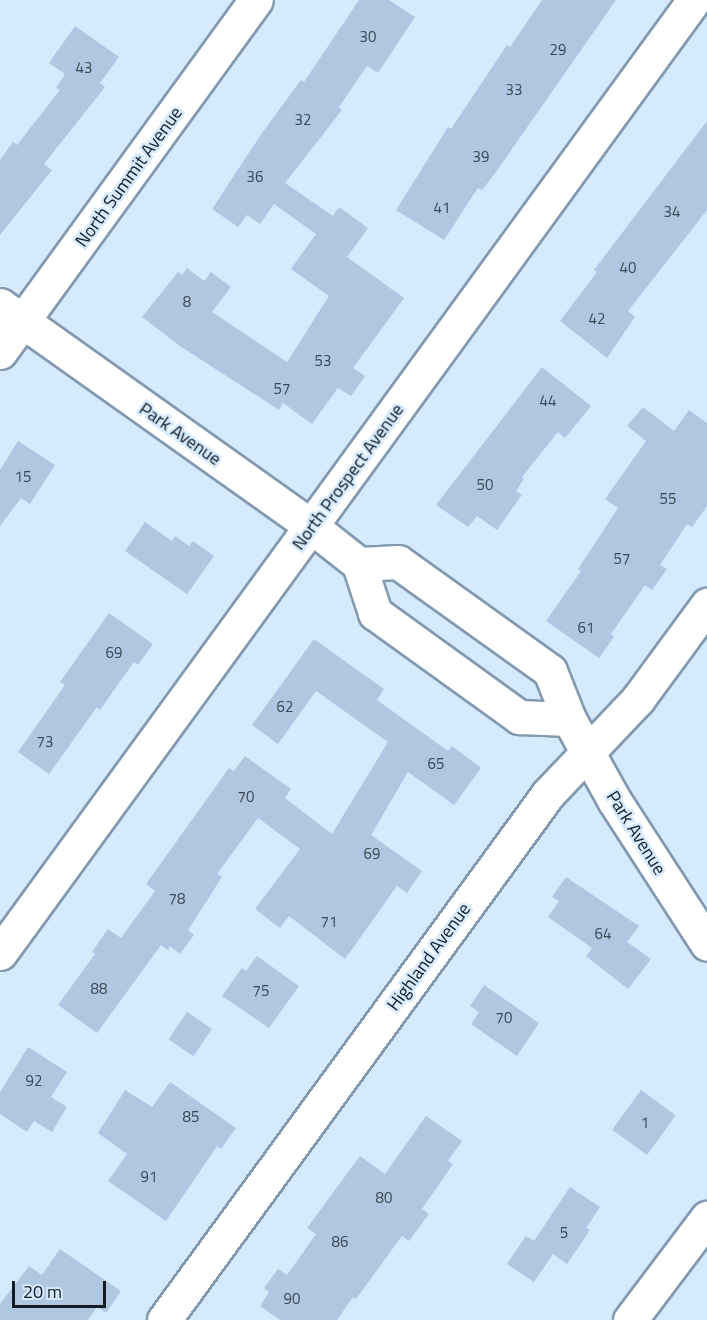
<!DOCTYPE html>
<style>
body{margin:0}
#map{position:relative;width:707px;height:1320px;overflow:hidden;background:#d6eafe;font-family:"Titillium Web",sans-serif}
div>[style]{position:absolute}
[style*='--x']{left:calc(var(--x)*1px);top:calc(var(--y)*1px);width:calc(var(--w)*1px);rotate:calc(var(--a)*1deg)}
.building>*{inset:0;background:#afc7e0;transform-origin:0 0}
.roads{filter:drop-shadow(2px 0 #8299b0) drop-shadow(-2px 0 #8299b0) drop-shadow(0 2px #8299b0) drop-shadow(0 -2px #8299b0)}
.minor>*{height:33px;margin:-16.5px;padding:0 16.5px;transform-origin:16.5px;border-radius:16.5px;background:#fff}
span{translate:-50% -50%;white-space:nowrap;text-align:center;line-height:1.15;-webkit-text-stroke:5px #d6eafe;paint-order:stroke}
.number-label{font-size:15px;color:#3a4754}
.number-label span{-webkit-text-stroke-width:0}
.street-label{font-size:18px;color:#131c25}
.scale{position:absolute;left:12px;top:1281px;width:94px;height:27px;box-sizing:border-box;border:3px solid #131c25;border-top:0;padding-left:8px;font-size:18px;line-height:21px;white-space:nowrap;color:#131c25;-webkit-text-stroke:4px #d6eafe;paint-order:stroke}
</style>
<div id="map">
<div class="building">
<div style="clip-path:polygon(359px 0,389px 0,415px 17px,378px 73px,367px 66px,339px 107px,342px 110px,285px 183px,333px 216px,339px 207px,368px 228px,347px 257px,404px 298px,353px 368px,365px 376px,351px 396px,338px 388px,312px 424px,283px 403px,279px 410px,180px 346px,142px 317px,178px 272px,182px 275px,187px 268px,204px 281px,211px 272px,231px 287px,212px 312px,287px 362px,329px 296px,291px 269px,316px 234px,274px 204px,260px 224px,247px 215px,238px 227px,212px 209px,262px 133px,301px 80px,304px 82px)"></div>
<div style="clip-path:polygon(542px 0,616px 0,496px 172px,482px 190px,478px 188px,444px 240px,396px 210px,448px 127px,451px 129px,507px 45px,510px 47px)"></div>
<div style="clip-path:polygon(75px 26px,119px 57px,100px 83px,105px 87px,44px 164px,52px 170px,0 235px,0 160px,13px 142px,17px 145px,60px 90px,56px 88px,65px 74px,49px 63px)"></div>
<div style="clip-path:polygon(707px 121px,707px 210px,628px 311px,635px 317px,607px 358px,560px 321px,597px 272px,594px 270px)"></div>
<div style="clip-path:polygon(542px 367px,591px 406px,565px 438px,558px 432px,522px 477px,524px 479px,516px 491px,522px 495px,497px 530px,477px 516px,468px 527px,436px 505px)"></div>
<div style="clip-path:polygon(643px 407px,674px 431px,689px 410px,707px 423px,707px 506px,692px 527px,687px 524px,660px 565px,667px 569px,652px 590px,645px 585px,611px 634px,614px 637px,599px 658px,546px 621px,581px 571px,578px 569px,618px 508px,605px 499px,646px 441px,627px 426px)"></div>
<div style="clip-path:polygon(18px 441px,55px 465px,30px 504px,21px 498px,0 526px,0 470px)"></div>
<div style="clip-path:polygon(145px 522px,172px 541px,175px 536px,189px 546px,193px 541px,214px 556px,187px 594px,125px 551px)"></div>
<div style="clip-path:polygon(109px 613px,153px 644px,138px 665px,134px 662px,100px 710px,97px 707px,49px 774px,18px 752px,65px 685px,60px 682px)"></div>
<div style="clip-path:polygon(314px 639px,384px 689px,377px 700px,448px 751px,452px 746px,481px 768px,454px 805px,408px 772px,371px 835px,422px 871px,407px 893px,397px 886px,345px 959px,289px 916px,280px 928px,255px 909px,300px 849px,258px 818px,217px 874px,222px 877px,188px 930px,194px 935px,180px 954px,170px 946px,168px 950px,161px 945px,97px 1033px,58px 1005px,95px 954px,92px 952px,108px 929px,121px 938px,155px 891px,146px 884px,229px 768px,234px 771px,245px 756px,291px 789px,285px 798px,332px 834px,388px 742px,316px 691px,278px 744px,252px 725px)"></div>
<div style="clip-path:polygon(566px 877px,639px 926px,627px 942px,651px 959px,628px 989px,586px 956px,592px 948px,548px 917px,559px 901px,552px 897px)"></div>
<div style="clip-path:polygon(257px 956px,299px 986px,269px 1028px,222px 996px,242px 968px,246px 971px)"></div>
<div style="clip-path:polygon(484px 985px,539px 1023px,517px 1056px,471px 1024px,479px 1012px,470px 1006px)"></div>
<div style="left:187px;top:1012px;width:30px;height:33px;rotate:34deg"></div>
<div style="clip-path:polygon(28px 1047px,67px 1072px,51px 1097px,67px 1107px,52px 1132px,34px 1121px,27px 1132px,0 1114px,0 1092px)"></div>
<div style="clip-path:polygon(170px 1082px,236px 1128px,221px 1149px,217px 1146px,166px 1221px,108px 1181px,127px 1154px,98px 1133px,125px 1090px,152px 1107px)"></div>
<div style="left:641px;top:1090px;width:43px;height:49px;rotate:36deg"></div>
<div style="clip-path:polygon(426px 1116px,462px 1141px,448px 1161px,453px 1164px,422px 1209px,429px 1214px,409px 1241px,402px 1236px,356px 1299px,353px 1297px,337px 1320px,280px 1320px,260px 1306px,269px 1292px,264px 1288px,278px 1269px,287px 1275px,316px 1234px,307px 1228px,360px 1156px,385px 1174px)"></div>
<div style="clip-path:polygon(570px 1187px,600px 1207px,586px 1228px,590px 1230px,567px 1264px,553px 1254px,534px 1282px,507px 1264px,526px 1236px,534px 1241px)"></div>
<div style="clip-path:polygon(60px 1249px,121px 1291px,106px 1313px,97px 1307px,88px 1320px,0 1320px,0 1304px,29px 1266px,42px 1275px)"></div>
</div>
<div class="roads">
<div class="minor">
<div style="--x:0;--y:305;--w:383;--a:35.4"></div>
<div style="--x:312;--y:527;--w:60;--a:38.2"></div>
<div style="--x:359;--y:564;--w:52;--a:71.9"></div>
<div style="--x:375;--y:613;--w:178;--a:35.8"></div>
<div style="--x:519;--y:717;--w:50;--a:2.3"></div>
<div style="--x:0;--y:352;--w:435;--a:-54"></div>
<div style="--x:359;--y:564;--w:39;--a:-3"></div>
<div style="--x:398;--y:562;--w:187;--a:35.6"></div>
<div style="--x:550;--y:671;--w:52;--a:68.4"></div>
<div style="--x:569;--y:719;--w:93;--a:60.9"></div>
<div style="--x:614;--y:800;--w:171;--a:57.1"></div>
<div style="--x:0;--y:953;--w:1179;--a:-53.94"></div>
<div style="--x:164;--y:1320;--w:651;--a:-53.87"></div>
<div style="--x:548;--y:794;--w:131;--a:-46.5"></div>
<div style="--x:638;--y:699;--w:117;--a:-53.7"></div>
<div style="--x:630;--y:1320;--w:128;--a:-53"></div>
</div>
</div>
<div class="number-label">
<span style="left:368px;top:37px">30</span>
<span style="left:558px;top:50px">29</span>
<span style="left:84px;top:68px">43</span>
<span style="left:514px;top:90px">33</span>
<span style="left:303px;top:120px">32</span>
<span style="left:481px;top:157px">39</span>
<span style="left:255px;top:177px">36</span>
<span style="left:442px;top:208px">41</span>
<span style="left:672px;top:212px">34</span>
<span style="left:628px;top:268px">40</span>
<span style="left:187px;top:302px">8</span>
<span style="left:597px;top:319px">42</span>
<span style="left:323px;top:361px">53</span>
<span style="left:282px;top:389px">57</span>
<span style="left:548px;top:401px">44</span>
<span style="left:23px;top:477px">15</span>
<span style="left:485px;top:485px">50</span>
<span style="left:668px;top:499px">55</span>
<span style="left:622px;top:559px">57</span>
<span style="left:586px;top:628px">61</span>
<span style="left:114px;top:653px">69</span>
<span style="left:285px;top:707px">62</span>
<span style="left:45px;top:742px">73</span>
<span style="left:436px;top:764px">65</span>
<span style="left:246px;top:797px">70</span>
<span style="left:372px;top:854px">69</span>
<span style="left:177px;top:899px">78</span>
<span style="left:329px;top:922px">71</span>
<span style="left:603px;top:934px">64</span>
<span style="left:99px;top:989px">88</span>
<span style="left:261px;top:991px">75</span>
<span style="left:504px;top:1018px">70</span>
<span style="left:34px;top:1081px">92</span>
<span style="left:191px;top:1117px">85</span>
<span style="left:645px;top:1123px">1</span>
<span style="left:149px;top:1177px">91</span>
<span style="left:384px;top:1198px">80</span>
<span style="left:564px;top:1233px">5</span>
<span style="left:340px;top:1242px">86</span>
<span style="left:292px;top:1299px">90</span>
</div>
<div class="street-label">
<span style="left:129px;top:177px;rotate:-54deg">North Summit Avenue</span>
<span style="left:180px;top:434px;rotate:35deg">Park Avenue</span>
<span style="left:348px;top:477px;rotate:-54deg">North Prospect Avenue</span>
<span style="left:636px;top:833px;rotate:58deg">Park Avenue</span>
<span style="left:429px;top:957px;rotate:-54deg">Highland Avenue</span>
</div>
<div class="scale">20 m</div>
</div>
